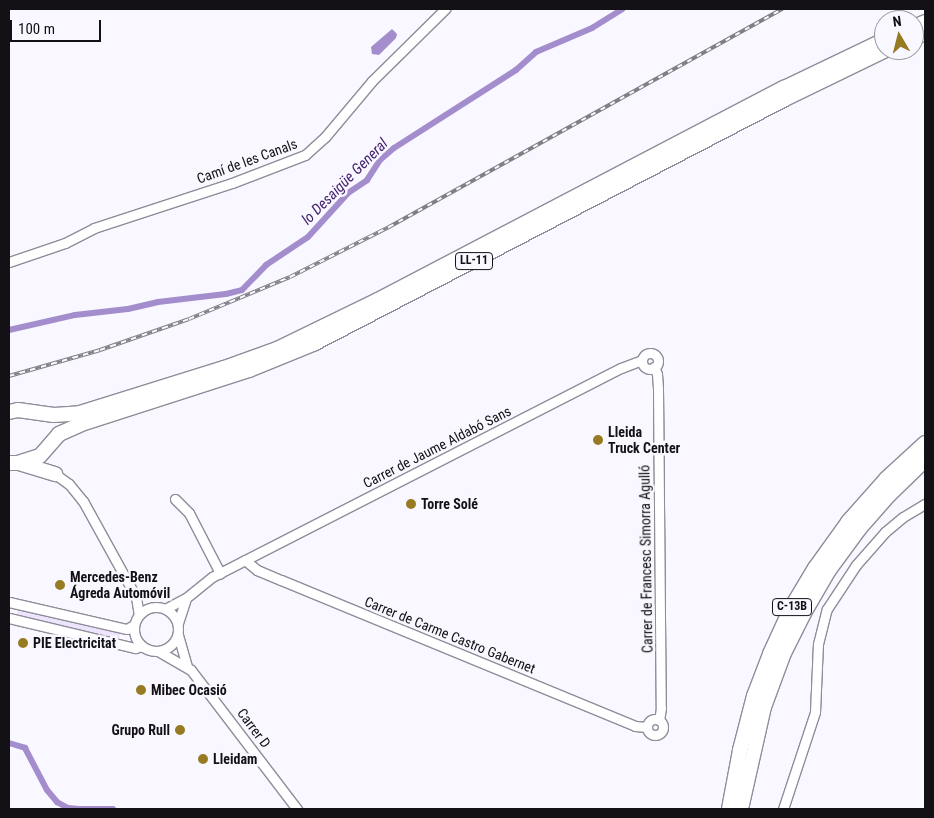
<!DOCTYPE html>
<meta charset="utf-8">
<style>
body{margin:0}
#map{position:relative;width:934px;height:818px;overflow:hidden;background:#f9f7ff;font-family:"Roboto Condensed",sans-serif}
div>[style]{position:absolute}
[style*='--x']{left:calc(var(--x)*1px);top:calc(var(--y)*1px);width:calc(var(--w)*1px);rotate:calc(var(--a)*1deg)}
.green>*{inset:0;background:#ede4fe}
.water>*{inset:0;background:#a48dcd}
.canal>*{height:6px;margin:-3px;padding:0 3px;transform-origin:3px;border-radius:3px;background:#a48dcd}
.roads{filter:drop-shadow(1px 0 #908c99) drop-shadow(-1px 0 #908c99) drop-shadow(0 1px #908c99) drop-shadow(0 -1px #908c99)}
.minor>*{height:9px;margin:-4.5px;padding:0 4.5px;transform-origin:4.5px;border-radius:4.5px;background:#fff}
.minor>.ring{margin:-4.5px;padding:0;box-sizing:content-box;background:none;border:9px solid #fff;border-radius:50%}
.highway>*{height:14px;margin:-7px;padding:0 7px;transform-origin:7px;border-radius:7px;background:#fff}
.rail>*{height:4px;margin-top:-2px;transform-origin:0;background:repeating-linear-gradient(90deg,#f9f7ff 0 5.5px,#817f86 0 11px);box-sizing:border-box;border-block:1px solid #817f86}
.dots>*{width:14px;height:14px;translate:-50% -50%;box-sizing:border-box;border:2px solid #f9f7ff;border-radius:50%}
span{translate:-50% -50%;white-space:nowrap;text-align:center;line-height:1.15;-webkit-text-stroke:5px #f9f7ff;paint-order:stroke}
.shield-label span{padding:1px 4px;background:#f9f7ff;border:1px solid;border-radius:4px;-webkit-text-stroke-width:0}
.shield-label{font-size:12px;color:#131116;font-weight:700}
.street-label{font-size:14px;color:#131116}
.poi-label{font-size:14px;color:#131116;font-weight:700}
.left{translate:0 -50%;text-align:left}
.right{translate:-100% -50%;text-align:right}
.water-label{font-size:15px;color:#43216d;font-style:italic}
.frame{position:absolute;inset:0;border:10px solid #131116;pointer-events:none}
.north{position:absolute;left:874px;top:10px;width:50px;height:50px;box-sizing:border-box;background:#f9f7ff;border:1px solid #9d9ba2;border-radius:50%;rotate:352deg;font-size:14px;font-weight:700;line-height:20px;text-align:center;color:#131116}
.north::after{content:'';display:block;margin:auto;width:18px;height:22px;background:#977b23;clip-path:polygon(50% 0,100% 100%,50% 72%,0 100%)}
.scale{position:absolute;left:10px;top:20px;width:91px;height:22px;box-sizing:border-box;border:2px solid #131116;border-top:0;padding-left:6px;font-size:15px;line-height:18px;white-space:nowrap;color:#131116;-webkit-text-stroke:4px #f9f7ff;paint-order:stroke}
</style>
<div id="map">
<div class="green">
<div style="clip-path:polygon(18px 609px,119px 633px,120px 637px,117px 640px,17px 617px)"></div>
</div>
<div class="water">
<div style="clip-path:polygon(392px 29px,397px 34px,396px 38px,379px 55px,372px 54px,371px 47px)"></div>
</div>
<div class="canal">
<div style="--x:9;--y:330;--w:68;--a:-12.8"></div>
<div style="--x:75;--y:315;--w:53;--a:-6.5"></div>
<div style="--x:128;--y:309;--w:31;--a:-13"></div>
<div style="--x:158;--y:302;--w:68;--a:-6.7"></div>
<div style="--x:226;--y:294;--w:16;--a:-14"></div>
<div style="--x:242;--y:290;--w:35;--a:-46"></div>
<div style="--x:266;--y:265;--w:50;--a:-33.7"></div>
<div style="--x:308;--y:237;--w:59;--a:-47.7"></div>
<div style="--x:348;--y:193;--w:23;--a:-34"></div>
<div style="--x:367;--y:180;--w:24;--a:-57"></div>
<div style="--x:380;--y:160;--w:18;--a:-41"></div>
<div style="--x:394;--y:148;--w:145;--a:-32.6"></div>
<div style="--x:516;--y:70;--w:27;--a:-42"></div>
<div style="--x:536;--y:52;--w:61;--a:-23.2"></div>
<div style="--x:592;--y:28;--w:36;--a:-32"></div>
<div style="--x:9;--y:743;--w:17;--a:17"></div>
<div style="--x:25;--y:748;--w:47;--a:62.4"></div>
<div style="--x:47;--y:790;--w:16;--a:50"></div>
<div style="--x:57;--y:802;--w:13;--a:29"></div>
<div style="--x:68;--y:808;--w:11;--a:5"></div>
<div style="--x:81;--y:809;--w:32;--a:0"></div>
</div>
<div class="roads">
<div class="minor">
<div style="--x:9;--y:262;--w:59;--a:-18.7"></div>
<div style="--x:65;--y:243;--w:33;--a:-27"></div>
<div style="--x:94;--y:228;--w:145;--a:-18.1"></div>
<div style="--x:232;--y:183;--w:78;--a:-21"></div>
<div style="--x:305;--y:155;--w:27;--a:-42"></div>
<div style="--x:325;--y:137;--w:73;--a:-50"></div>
<div style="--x:372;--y:81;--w:103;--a:-44.6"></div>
<div class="ring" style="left:642px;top:353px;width:7px;height:7px"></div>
<div style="--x:654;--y:367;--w:8;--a:67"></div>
<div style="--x:657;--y:374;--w:15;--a:86"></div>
<div style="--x:658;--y:389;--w:319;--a:89.5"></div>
<div style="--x:661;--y:708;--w:12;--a:99"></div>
<div style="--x:55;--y:474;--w:17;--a:36"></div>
<div style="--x:69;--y:484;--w:22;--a:51"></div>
<div style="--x:83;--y:501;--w:110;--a:61.1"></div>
<div style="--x:136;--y:597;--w:18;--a:81"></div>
<div style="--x:175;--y:499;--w:20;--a:45"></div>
<div style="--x:189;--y:513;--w:68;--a:62.7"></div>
<div style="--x:245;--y:560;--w:16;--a:40"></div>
<div style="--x:257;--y:570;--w:26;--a:23"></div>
<div style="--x:281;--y:580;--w:383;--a:22.4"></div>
<div style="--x:635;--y:726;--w:12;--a:5"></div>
<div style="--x:9;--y:602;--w:121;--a:12.9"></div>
<div style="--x:127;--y:629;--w:8;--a:-30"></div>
<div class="ring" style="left:134px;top:607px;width:35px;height:35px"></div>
<div style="--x:165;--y:609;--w:24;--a:-28"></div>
<div style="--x:186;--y:598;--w:33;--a:-39"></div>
<div style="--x:212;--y:577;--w:459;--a:-27.1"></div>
<div style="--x:621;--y:368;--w:22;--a:-21"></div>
<div style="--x:9;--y:618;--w:130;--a:13.4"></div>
<div style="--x:135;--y:648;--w:7;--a:-16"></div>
<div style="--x:178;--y:623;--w:26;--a:-72"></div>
<div style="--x:178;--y:635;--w:33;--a:74"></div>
<div style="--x:158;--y:651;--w:38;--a:30"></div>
<div style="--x:191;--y:670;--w:175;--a:52.7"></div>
<div class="ring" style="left:647px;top:719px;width:7px;height:7px"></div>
<div style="--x:783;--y:809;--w:102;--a:-71.7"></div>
<div style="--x:815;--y:712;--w:68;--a:-87.5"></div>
<div style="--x:818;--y:644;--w:36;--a:-76"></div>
<div style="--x:827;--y:609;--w:53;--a:-56.6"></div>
<div style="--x:856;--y:565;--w:44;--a:-48.7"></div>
<div style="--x:885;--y:532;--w:23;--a:-40"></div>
<div style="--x:903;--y:517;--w:26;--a:-31"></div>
</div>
<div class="highway">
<div style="--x:914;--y:27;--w:12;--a:-24"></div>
<div style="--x:914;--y:38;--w:12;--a:-24"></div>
<div style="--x:9;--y:412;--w:9;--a:-13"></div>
<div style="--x:18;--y:410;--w:36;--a:8"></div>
<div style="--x:54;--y:415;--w:26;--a:-4"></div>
<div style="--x:80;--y:413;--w:151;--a:-17.4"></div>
<div style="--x:224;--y:368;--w:56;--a:-19.7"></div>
<div style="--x:277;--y:349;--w:112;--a:-25.9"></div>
<div style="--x:378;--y:300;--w:458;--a:-27.6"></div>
<div style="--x:784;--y:88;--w:111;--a:-25.6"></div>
<div style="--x:9;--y:463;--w:9;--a:0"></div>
<div style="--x:18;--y:463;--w:23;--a:-18"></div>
<div style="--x:40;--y:456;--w:29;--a:-49"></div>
<div style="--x:59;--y:434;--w:24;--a:-24"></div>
<div style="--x:81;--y:424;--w:176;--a:-17.8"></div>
<div style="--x:249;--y:370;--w:71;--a:-22.2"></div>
<div style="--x:315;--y:343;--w:530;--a:-27.44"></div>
<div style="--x:785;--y:99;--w:112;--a:-25.9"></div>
<div style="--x:19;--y:463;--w:38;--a:17"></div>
<div style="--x:729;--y:809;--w:60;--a:-79.4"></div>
<div style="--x:740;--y:750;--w:56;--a:-75.5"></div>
<div style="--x:754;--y:696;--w:45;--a:-69.1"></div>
<div style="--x:770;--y:654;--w:51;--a:-65.5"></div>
<div style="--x:791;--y:608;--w:47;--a:-59"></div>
<div style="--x:815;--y:568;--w:57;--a:-54.3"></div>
<div style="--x:848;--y:522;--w:57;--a:-48.5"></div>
<div style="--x:886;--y:479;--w:53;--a:-42.7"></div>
<div style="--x:741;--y:809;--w:105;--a:-77.3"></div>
<div style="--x:764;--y:707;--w:58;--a:-69.7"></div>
<div style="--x:784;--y:653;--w:45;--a:-63.4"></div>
<div style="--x:804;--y:613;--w:50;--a:-59.8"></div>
<div style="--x:829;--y:570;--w:52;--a:-53.6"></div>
<div style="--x:860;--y:528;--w:44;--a:-48.7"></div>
<div style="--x:889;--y:495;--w:50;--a:-44.2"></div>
</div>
</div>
<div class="rail">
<div style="--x:9;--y:376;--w:95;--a:-15.9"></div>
<div style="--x:100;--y:350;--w:94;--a:-19.2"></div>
<div style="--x:189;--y:319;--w:109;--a:-22.6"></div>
<div style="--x:290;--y:277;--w:111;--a:-26.8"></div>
<div style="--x:389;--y:227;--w:450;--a:-29"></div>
</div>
<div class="dots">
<div style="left:598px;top:440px;background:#977b23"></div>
<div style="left:411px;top:504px;background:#977b23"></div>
<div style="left:60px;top:585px;background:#977b23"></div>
<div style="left:23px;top:643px;background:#977b23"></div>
<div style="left:141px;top:690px;background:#977b23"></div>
<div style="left:180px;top:730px;background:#977b23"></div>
<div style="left:203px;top:759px;background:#977b23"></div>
</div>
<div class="shield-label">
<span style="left:474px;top:261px">LL-11</span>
<span style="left:792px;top:607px">C-13B</span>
</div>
<div class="street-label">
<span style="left:247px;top:161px;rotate:-20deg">Camí de les Canals</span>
<span style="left:437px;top:447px;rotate:-27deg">Carrer de Jaume Aldabó Sans</span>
<span style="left:646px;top:559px;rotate:-91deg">Carrer de Francesc Simorra Agulló</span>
<span style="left:450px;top:635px;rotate:22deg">Carrer de Carme Castro Gabernet</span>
<span style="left:254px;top:728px;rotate:53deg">Carrer D</span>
</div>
<div class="poi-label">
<span class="left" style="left:608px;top:440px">Lleida<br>Truck Center</span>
<span class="left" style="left:421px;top:504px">Torre Solé</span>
<span class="left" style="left:70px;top:585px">Mercedes-Benz<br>Ágreda Automóvil</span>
<span class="left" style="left:33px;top:643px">PIE Electricitat</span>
<span class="left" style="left:151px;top:690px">Mibec Ocasió</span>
<span class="right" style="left:170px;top:730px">Grupo Rull</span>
<span class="left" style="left:213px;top:759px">Lleidam</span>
</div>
<div class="water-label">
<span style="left:345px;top:182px;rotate:-45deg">lo Desaigüe General</span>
</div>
<div class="frame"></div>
<div class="north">N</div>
<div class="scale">100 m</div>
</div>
